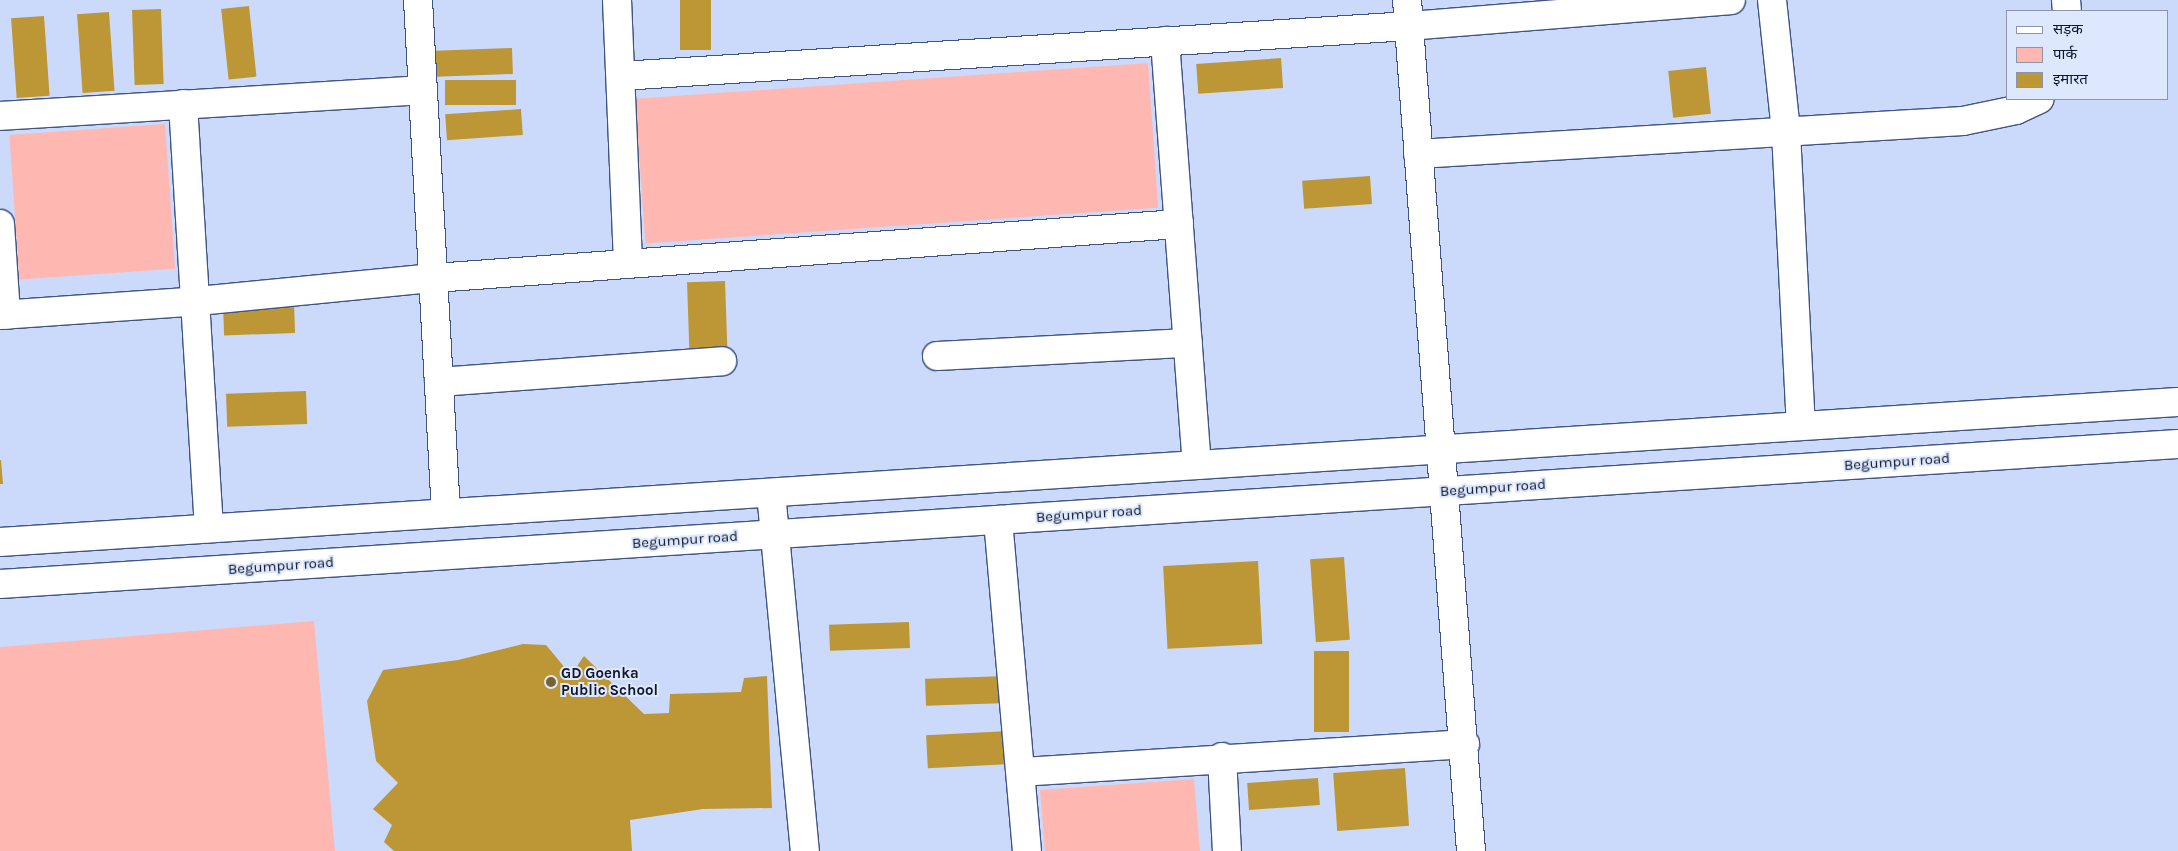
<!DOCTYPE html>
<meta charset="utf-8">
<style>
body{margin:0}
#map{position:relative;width:2178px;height:851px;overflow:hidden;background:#cbdafb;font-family:Karla,"Noto Sans Devanagari",sans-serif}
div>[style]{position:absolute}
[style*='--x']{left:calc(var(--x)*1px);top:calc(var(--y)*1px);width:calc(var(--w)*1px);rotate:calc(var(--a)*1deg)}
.green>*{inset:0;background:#feb8b1;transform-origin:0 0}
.building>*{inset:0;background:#bd9635;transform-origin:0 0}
.roads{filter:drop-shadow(1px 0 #405483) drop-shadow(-1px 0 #405483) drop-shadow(0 1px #405483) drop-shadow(0 -1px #405483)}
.minor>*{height:28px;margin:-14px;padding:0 14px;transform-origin:14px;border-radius:14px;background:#fff}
.dots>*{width:14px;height:14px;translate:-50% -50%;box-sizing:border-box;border:2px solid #dde7fe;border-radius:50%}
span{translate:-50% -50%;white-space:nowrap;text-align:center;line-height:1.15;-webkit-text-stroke:4px #dde7fe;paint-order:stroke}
.street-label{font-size:15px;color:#0f172a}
.poi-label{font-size:15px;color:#0f172a;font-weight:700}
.left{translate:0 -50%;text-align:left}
.legend{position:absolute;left:2006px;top:10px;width:162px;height:90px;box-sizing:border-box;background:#dde7fe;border:1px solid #8b94a9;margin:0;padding:6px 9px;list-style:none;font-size:15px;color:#0f172a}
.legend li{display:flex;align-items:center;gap:10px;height:25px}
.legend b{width:25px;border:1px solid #8b94a9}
</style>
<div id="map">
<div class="green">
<div style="left:1148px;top:63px;width:145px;height:514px;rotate:86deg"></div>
<div style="left:165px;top:124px;width:145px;height:156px;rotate:86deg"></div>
<div style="clip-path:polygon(314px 621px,335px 851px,0 851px,0 647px)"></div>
<div style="clip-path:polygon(1194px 779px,1200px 851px,1045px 851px,1040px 790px)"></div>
</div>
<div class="building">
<div style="left:680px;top:0;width:31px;height:50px"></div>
<div style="left:249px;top:6px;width:71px;height:28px;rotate:84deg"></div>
<div style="left:161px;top:9px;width:75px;height:29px;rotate:88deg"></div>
<div style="left:109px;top:12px;width:79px;height:32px;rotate:86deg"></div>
<div style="left:44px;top:16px;width:80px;height:33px;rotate:86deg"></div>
<div style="left:512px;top:48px;width:26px;height:77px;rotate:88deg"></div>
<div style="left:1281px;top:58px;width:30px;height:85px;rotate:86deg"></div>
<div style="left:1706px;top:67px;width:47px;height:38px;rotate:84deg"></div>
<div style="left:445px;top:80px;width:71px;height:25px"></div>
<div style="left:521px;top:109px;width:26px;height:76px;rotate:86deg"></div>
<div style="left:1370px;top:176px;width:28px;height:68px;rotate:86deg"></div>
<div style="left:725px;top:281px;width:75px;height:38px;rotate:88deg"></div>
<div style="left:294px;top:302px;width:31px;height:71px;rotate:88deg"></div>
<div style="left:306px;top:391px;width:33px;height:80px;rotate:88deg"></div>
<div style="clip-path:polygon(0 460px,1px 460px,3px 484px,0 484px)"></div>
<div style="left:1344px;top:557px;width:83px;height:34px;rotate:86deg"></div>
<div style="left:1258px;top:561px;width:83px;height:95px;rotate:87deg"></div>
<div style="left:909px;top:622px;width:26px;height:80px;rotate:88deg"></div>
<div style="clip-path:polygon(523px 644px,546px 645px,571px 675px,584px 656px,644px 714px,669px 713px,670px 694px,741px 692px,744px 678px,767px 676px,772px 808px,703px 809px,630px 820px,632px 851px,394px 851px,384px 842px,392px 825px,373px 809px,398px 783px,376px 761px,367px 701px,383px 670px,458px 660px)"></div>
<div style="left:1314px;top:651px;width:35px;height:81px"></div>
<div style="left:1007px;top:676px;width:27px;height:82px;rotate:88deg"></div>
<div style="left:1009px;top:731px;width:33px;height:83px;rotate:87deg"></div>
<div style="left:1405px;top:768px;width:58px;height:72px;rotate:86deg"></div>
<div style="left:1318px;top:778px;width:27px;height:71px;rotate:86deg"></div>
</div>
<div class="roads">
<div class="minor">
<div style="--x:418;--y:0;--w:514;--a:86.88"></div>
<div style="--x:617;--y:0;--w:264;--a:87.6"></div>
<div style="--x:1407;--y:0;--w:853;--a:85.7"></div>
<div style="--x:1772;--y:0;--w:133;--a:83.9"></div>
<div style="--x:1786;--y:132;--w:293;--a:87.1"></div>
<div style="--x:2066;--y:0;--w:11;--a:85"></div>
<div style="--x:1165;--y:41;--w:425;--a:85.7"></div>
<div style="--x:621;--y:76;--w:790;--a:-3.63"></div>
<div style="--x:1409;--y:26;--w:323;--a:-4.6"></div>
<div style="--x:183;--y:104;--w:425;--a:86.5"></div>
<div style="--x:0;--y:116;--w:423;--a:-3.5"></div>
<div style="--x:1418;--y:154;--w:546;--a:-3.47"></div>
<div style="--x:1963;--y:121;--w:54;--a:-11.7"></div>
<div style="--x:2016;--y:110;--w:26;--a:-25"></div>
<div style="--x:0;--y:224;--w:91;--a:86.2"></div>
<div style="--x:0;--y:315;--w:198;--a:-4"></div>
<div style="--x:198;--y:301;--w:237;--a:-5.6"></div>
<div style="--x:434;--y:278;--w:747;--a:-4.15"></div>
<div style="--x:937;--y:356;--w:251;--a:-3"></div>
<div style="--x:439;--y:382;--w:284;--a:-4.2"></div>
<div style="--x:771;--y:493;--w:360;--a:84.6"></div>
<div style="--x:998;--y:520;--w:332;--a:85"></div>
<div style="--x:0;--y:542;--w:2182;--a:-3.68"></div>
<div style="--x:0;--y:584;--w:2182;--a:-3.68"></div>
<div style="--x:1222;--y:757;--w:94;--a:87"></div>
<div style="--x:1021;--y:772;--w:445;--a:-3.6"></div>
</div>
</div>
<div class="dots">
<div style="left:551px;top:682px;background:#776231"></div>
</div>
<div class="street-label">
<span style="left:1897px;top:462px;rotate:-4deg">Begumpur road</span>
<span style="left:1493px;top:488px;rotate:-4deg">Begumpur road</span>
<span style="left:1089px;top:514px;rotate:-4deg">Begumpur road</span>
<span style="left:685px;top:540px;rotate:-4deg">Begumpur road</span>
<span style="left:281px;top:566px;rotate:-4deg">Begumpur road</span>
</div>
<div class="poi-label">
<span class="left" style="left:561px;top:682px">GD Goenka<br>Public School</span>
</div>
<ul class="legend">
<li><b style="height:6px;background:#fff"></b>सड़क</li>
<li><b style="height:14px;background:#feb8b1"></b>पार्क</li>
<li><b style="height:14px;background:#bd9635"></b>इमारत</li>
</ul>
</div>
